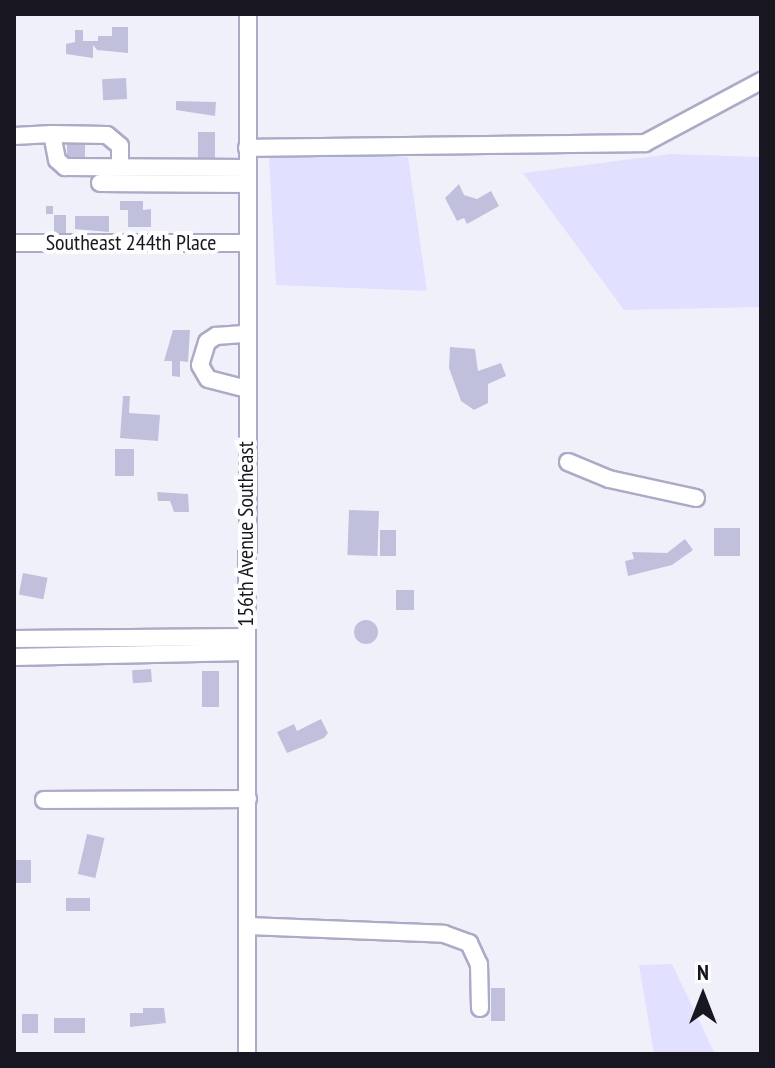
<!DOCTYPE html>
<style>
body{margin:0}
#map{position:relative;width:775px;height:1068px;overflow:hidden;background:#f0f0fb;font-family:"PT Sans Narrow",sans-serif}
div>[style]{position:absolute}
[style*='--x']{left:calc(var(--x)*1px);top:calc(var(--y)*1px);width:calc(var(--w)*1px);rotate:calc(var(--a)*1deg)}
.green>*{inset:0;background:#e2e0ff}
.building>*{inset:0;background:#c1c0dc;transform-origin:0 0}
.round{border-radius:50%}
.roads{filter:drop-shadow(2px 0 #acabc6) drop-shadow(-2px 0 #acabc6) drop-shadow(0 2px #acabc6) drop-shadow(0 -2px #acabc6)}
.minor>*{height:16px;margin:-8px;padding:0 8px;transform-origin:8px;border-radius:8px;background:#fff}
span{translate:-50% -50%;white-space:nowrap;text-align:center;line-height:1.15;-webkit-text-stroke:8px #fefefe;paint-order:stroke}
.street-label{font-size:22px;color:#181721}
.frame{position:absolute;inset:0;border:16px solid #181721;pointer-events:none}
.north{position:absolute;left:663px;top:956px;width:80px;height:80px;-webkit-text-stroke:6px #fefefe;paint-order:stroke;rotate:0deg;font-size:22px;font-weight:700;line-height:32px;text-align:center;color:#181721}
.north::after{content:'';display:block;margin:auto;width:28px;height:36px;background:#181721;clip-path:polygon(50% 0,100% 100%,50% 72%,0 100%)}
</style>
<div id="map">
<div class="green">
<div style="clip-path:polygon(671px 154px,761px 157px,761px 307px,624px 310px,523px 173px)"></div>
<div style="clip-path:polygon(269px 156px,408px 157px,427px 291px,276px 285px)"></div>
<div style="clip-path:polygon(672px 964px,715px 1054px,654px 1054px,639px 965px)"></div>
</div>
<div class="building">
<div style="clip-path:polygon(112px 27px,128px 27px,128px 53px,97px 50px,93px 45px,93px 58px,66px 54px,66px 44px,75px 42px,75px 30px,83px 30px,83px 41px,98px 41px,98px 36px,112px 36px)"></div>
<div style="left:126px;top:78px;width:21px;height:24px;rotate:87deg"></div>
<div style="clip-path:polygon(176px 101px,216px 102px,215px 116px,176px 110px)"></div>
<div style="left:198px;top:132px;width:17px;height:27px"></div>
<div style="left:85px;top:140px;width:18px;height:18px;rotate:90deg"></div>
<div style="clip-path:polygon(459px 184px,464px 195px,477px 199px,491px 191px,499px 206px,467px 224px,464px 218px,457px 221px,445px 198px)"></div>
<div style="clip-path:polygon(120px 201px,143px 201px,143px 210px,151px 209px,151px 227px,128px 227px,128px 210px,120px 210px)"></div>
<div style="left:46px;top:206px;width:7px;height:8px"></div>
<div style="left:54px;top:215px;width:12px;height:19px"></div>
<div style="clip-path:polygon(75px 216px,109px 216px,109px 232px,75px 229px)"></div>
<div style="clip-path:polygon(173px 330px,190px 330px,188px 362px,180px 361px,180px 377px,172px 376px,172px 361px,164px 361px)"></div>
<div style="clip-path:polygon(450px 347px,475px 349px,478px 371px,501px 363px,506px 376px,488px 384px,488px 403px,474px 410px,461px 401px,449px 368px)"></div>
<div style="clip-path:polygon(123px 396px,130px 396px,129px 413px,160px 415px,158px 441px,120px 438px)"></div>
<div style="left:115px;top:449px;width:19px;height:27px"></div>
<div style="clip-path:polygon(157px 492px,188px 494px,189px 512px,174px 512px,170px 501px,158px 501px)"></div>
<div style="left:349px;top:510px;width:30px;height:45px;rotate:2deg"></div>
<div style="left:740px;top:528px;width:28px;height:26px;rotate:90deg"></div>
<div style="left:380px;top:530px;width:16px;height:26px"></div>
<div style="clip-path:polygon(685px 539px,693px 550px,672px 565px,628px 576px,625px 561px,634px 559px,632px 552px,667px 553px)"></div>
<div style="left:23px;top:573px;width:25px;height:22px;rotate:11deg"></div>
<div style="left:396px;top:590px;width:18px;height:20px"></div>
<div class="round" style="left:354px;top:620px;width:24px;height:24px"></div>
<div style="left:151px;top:669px;width:13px;height:19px;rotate:86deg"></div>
<div style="left:202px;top:671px;width:17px;height:36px"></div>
<div style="clip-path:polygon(321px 719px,328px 733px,324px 738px,287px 753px,277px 732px,294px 724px,297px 731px)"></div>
<div style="left:87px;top:834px;width:18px;height:41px;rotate:13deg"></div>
<div style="left:31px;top:860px;width:23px;height:17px;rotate:90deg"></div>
<div style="left:66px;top:898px;width:24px;height:13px"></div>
<div style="left:491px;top:988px;width:14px;height:33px"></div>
<div style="clip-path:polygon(143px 1008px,164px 1008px,166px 1023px,130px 1027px,130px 1013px,143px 1013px)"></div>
<div style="left:38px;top:1014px;width:19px;height:16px;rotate:90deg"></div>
<div style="left:54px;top:1018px;width:31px;height:15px"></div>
</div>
<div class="roads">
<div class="minor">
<div style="--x:52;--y:134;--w:55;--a:1"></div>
<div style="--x:107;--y:135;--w:17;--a:40"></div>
<div style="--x:120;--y:146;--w:21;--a:90"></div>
<div style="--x:14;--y:136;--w:38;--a:-3"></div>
<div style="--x:52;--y:134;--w:26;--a:79"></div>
<div style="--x:57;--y:160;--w:11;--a:41"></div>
<div style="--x:65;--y:167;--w:182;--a:0.3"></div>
<div style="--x:247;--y:148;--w:398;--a:-0.7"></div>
<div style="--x:645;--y:143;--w:132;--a:-28.1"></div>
<div style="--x:100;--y:183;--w:147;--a:0.4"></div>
<div style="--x:14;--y:243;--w:233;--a:0"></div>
<div style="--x:247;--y:389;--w:40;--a:-165.6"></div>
<div style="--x:208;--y:379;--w:16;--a:-120"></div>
<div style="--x:200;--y:365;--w:24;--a:-73"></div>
<div style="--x:207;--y:342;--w:11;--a:-34"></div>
<div style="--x:216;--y:336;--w:31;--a:-4"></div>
<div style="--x:568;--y:462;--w:44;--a:22.5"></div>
<div style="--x:609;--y:479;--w:89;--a:12.3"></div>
<div style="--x:14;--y:639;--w:232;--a:-0.5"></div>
<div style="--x:14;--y:657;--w:233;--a:-1.2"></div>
<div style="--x:44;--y:800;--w:204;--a:-0.3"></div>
<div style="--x:248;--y:926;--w:196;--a:2.3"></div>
<div style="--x:444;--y:934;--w:27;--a:20"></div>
<div style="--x:469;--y:943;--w:23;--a:65"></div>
<div style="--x:479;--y:964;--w:44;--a:88.7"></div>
<div style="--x:247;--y:1054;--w:1040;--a:-89.94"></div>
</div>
</div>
<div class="street-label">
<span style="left:131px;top:243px">Southeast 244th Place</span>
<span style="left:246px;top:534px;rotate:-90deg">156th Avenue Southeast</span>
</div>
<div class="frame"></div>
<div class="north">N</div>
</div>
